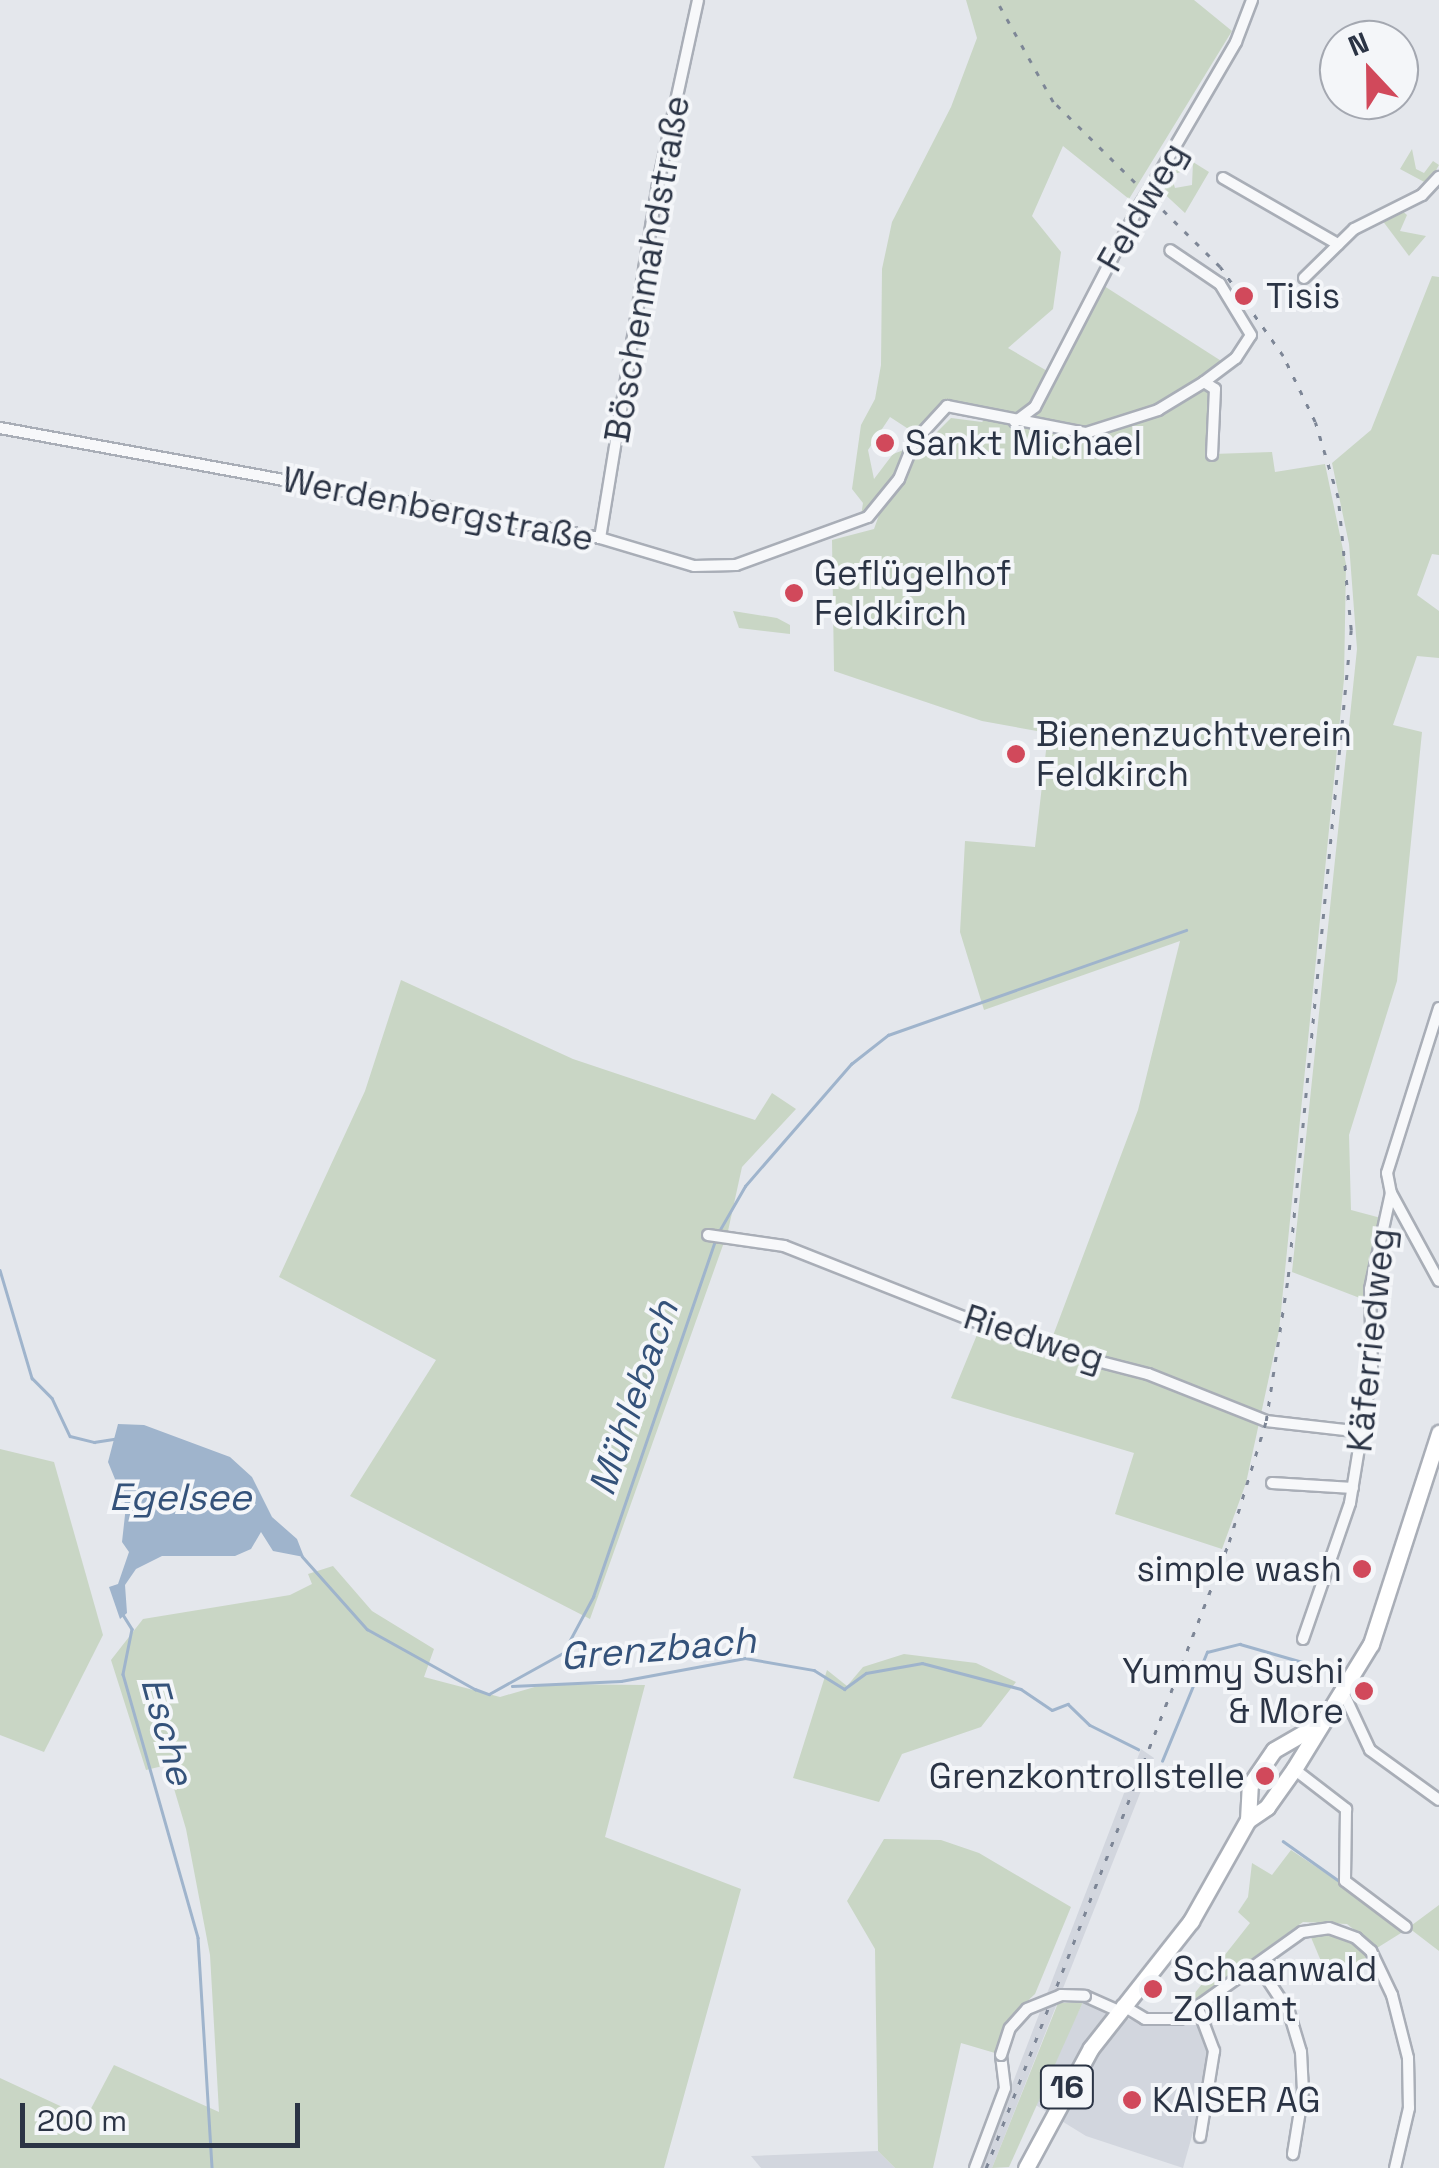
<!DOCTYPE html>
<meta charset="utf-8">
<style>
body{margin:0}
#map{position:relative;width:1439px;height:2168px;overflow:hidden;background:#e4e7ec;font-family:"Space Grotesk",sans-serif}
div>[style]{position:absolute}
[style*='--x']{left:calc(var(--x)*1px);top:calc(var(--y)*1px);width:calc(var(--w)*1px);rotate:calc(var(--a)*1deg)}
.built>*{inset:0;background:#d2d6de}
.green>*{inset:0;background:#c9d6c5}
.water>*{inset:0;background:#9fb4cc}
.stream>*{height:2.5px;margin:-1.25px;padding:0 1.25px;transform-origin:1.25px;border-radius:1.25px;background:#9fb4cc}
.roads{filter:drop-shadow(2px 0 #a9aeb7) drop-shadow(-2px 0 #a9aeb7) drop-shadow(0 2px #a9aeb7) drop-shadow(0 -2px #a9aeb7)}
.minor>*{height:10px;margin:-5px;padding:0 5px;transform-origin:5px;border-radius:5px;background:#f7f8fa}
.primary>*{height:15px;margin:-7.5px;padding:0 7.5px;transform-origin:7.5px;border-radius:7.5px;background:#fff}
.rail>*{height:2.5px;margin-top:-1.25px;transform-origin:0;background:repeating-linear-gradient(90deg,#7d8696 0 5px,transparent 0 15px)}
.bridges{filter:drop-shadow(2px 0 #a9aeb7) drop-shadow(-2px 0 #a9aeb7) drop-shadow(0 2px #a9aeb7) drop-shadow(0 -2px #a9aeb7)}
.minor-bridge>*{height:10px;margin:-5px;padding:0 5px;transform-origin:5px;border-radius:5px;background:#f7f8fa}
.dots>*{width:28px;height:28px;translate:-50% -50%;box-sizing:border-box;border:5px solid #f4f6f9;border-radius:50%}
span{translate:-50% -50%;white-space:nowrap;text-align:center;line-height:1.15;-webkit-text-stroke:8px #f4f6f9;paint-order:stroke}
.shield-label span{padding:2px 8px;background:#f4f6f9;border:2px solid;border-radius:8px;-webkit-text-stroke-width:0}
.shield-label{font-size:32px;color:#2b3445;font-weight:700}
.street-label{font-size:35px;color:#2b3445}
.poi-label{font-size:35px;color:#2b3445}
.left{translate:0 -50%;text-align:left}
.right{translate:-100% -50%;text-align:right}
.water-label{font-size:38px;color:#34527a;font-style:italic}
.north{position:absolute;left:1319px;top:20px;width:100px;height:100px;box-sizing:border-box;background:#f4f6f9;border:2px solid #a4a8b1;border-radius:50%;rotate:338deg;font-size:28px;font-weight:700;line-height:40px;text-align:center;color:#2b3445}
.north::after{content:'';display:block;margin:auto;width:35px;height:45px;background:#d1495b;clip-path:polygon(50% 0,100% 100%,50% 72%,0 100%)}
.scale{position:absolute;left:20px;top:2103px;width:280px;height:45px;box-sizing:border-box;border:5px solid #2b3445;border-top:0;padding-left:12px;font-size:30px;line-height:35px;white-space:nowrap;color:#2b3445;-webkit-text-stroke:8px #f4f6f9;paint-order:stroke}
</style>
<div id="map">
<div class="built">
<div style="clip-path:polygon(1141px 1749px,1154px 1758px,992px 2168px,980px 2168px)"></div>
<div style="clip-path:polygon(1083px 2002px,1145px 2025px,1196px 2019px,1201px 2025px,1211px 2068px,1183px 2168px,1086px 2136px,1034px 2104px)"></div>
<div style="clip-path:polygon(878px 2151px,895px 2168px,761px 2168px,751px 2156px)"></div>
</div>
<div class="green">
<div style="clip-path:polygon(evenodd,966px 0,1194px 0,1232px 31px,1129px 199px,1063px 146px,1032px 216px,1061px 252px,1053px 309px,1008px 348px,1054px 375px,1101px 284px,1226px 364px,1205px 381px,1214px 390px,1213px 454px,1272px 452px,1275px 472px,1325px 464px,1346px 564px,1344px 679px,1279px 1331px,1246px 1483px,1222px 1549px,1115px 1514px,1134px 1453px,951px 1398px,981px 1325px,1051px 1341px,1138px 1110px,1180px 941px,984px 1010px,960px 932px,965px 841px,1035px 847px,1048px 733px,982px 721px,834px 671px,832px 540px,874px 529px,879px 515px,861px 516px,863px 503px,852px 489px,861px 425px,875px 399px,881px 365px,882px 269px,892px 222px,951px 107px,977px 38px,966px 0,962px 403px,991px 414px,982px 422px,951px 418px,928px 441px,893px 454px,874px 479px,868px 450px,890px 417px,913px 432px,946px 405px,962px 403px)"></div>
<div style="clip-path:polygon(1412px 149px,1416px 169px,1424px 173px,1433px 161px,1439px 165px,1428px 184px,1400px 169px)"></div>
<div style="clip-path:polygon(1176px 156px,1184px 171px,1171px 175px,1175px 188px,1192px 185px,1193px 162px,1209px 172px,1185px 213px,1158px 188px)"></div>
<div style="clip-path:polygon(1400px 209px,1407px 215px,1400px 231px,1426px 236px,1409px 256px,1382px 220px)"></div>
<div style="clip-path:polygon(1432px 276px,1439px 277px,1439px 555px,1432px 554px,1417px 595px,1439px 611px,1439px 658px,1417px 656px,1393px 725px,1422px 732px,1397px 981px,1349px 1135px,1351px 1210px,1381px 1218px,1365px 1300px,1292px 1272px,1357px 649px,1349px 544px,1332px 463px,1371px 430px)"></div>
<div style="clip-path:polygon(733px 611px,777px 618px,790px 625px,790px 634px,739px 628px)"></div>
<div style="clip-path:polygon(401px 980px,573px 1059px,755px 1120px,772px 1093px,796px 1109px,742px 1167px,728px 1231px,590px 1619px,350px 1496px,436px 1360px,279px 1277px,365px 1091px)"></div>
<div style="clip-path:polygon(0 1449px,54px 1462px,103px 1635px,44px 1752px,0 1735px)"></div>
<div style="clip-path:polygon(333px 1566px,372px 1611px,434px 1649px,424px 1677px,500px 1697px,545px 1684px,645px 1685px,605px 1837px,741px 1889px,664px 2168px,0 2168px,0 2078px,86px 2118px,114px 2065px,219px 2112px,210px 1955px,186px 1829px,167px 1765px,146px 1770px,111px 1660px,143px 1619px,290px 1595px,312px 1584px,308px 1574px)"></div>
<div style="clip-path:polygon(904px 1654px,976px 1663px,1016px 1682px,981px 1727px,902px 1754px,879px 1802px,793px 1778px,827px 1670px,847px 1686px,863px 1667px)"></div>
<div style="clip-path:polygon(884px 1839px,941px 1840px,979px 1853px,1071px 1907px,1035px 1994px,1005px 2022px,995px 2053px,961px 2043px,933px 2168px,895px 2168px,878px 2151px,875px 1949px,847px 1901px)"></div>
<div style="clip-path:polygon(1291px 1850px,1408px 1928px,1439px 1905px,1439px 1951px,1409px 1928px,1377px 1948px,1347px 1924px,1303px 1922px,1183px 2008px,1250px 1923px,1238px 1912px,1248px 1897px,1252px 1863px,1272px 1875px)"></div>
<div style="clip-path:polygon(1324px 1932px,1354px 1941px,1373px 1963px,1331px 1985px,1310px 1935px)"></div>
<div style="clip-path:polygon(1083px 2002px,1009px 2167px,992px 2168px,1058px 2003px)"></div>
</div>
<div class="water">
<div style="clip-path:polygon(118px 1424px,144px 1425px,230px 1457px,252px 1477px,272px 1517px,297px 1539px,304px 1557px,273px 1551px,261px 1532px,251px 1549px,235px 1556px,162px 1556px,136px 1569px,125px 1585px,127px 1613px,120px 1619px,109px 1587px,118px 1584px,129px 1552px,122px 1542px,126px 1506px,108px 1462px)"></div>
</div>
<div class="stream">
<div style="--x:718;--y:1233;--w:54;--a:-60.1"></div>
<div style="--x:745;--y:1186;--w:162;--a:-49"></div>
<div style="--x:851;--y:1064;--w:47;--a:-38.1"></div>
<div style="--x:888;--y:1035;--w:316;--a:-19.4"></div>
<div style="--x:0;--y:1270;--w:113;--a:73.5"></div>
<div style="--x:32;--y:1378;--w:28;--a:45"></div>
<div style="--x:52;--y:1398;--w:42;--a:64.7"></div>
<div style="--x:70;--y:1436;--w:25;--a:14"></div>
<div style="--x:94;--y:1442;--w:24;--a:-9"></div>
<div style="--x:302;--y:1556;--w:98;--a:48.3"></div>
<div style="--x:367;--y:1629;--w:124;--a:29.1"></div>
<div style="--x:475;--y:1689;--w:15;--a:20"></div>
<div style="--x:489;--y:1694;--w:85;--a:-29"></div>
<div style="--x:563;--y:1653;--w:64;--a:-61.8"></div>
<div style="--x:593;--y:1597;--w:376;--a:-71.1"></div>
<div style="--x:122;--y:1613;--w:19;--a:58"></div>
<div style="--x:132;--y:1629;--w:46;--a:101.3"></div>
<div style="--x:123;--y:1674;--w:274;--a:74.1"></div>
<div style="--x:198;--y:1938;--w:230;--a:86.5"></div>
<div style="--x:512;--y:1686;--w:109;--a:-2.6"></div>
<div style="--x:621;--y:1681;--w:126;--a:-10.5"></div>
<div style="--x:745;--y:1658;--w:70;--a:9.9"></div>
<div style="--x:814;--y:1670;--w:36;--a:32"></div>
<div style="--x:844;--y:1689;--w:27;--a:-36"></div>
<div style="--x:866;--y:1673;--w:57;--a:-10.1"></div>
<div style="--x:922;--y:1663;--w:102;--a:14.7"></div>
<div style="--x:1021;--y:1689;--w:37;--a:34"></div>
<div style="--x:1052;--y:1710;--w:17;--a:-21"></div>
<div style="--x:1068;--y:1704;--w:30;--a:44"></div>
<div style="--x:1090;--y:1725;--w:54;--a:26.6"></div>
<div style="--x:1162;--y:1761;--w:118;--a:-67.6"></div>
<div style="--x:1207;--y:1652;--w:34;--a:-14"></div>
<div style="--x:1240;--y:1644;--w:79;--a:16.1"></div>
<div style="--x:1283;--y:1841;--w:72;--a:35.4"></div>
</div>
<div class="roads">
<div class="minor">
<div style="--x:1223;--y:178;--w:133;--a:29.9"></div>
<div style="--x:1152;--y:186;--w:167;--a:-59.7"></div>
<div style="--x:1236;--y:42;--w:45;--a:-69.1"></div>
<div style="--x:1304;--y:278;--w:70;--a:-44.4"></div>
<div style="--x:1354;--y:229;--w:76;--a:-26.6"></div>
<div style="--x:1422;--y:195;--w:25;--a:-47"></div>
<div style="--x:1204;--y:382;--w:13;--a:32"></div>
<div style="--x:1215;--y:389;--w:66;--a:92.6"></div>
<div style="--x:1015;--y:422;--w:25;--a:-37"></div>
<div style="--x:1035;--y:407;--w:224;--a:-62.6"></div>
<div style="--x:0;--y:428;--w:610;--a:10.39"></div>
<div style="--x:600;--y:538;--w:98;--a:16.6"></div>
<div style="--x:694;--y:566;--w:42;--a:-1.4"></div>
<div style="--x:736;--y:565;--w:140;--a:-20"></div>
<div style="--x:868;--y:517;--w:49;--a:-50.8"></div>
<div style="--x:899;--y:479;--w:40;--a:-68"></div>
<div style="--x:914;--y:442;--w:49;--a:-47.5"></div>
<div style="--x:947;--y:406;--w:142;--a:11"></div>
<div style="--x:1086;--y:433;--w:76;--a:-17.7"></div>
<div style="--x:1158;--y:410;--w:54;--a:-31.3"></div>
<div style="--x:1204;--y:382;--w:40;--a:-37"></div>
<div style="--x:1236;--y:358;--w:27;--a:-57"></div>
<div style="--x:1251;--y:335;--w:60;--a:-121.3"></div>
<div style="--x:1220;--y:284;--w:60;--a:-145.8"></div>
<div style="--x:600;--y:538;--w:364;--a:-80.7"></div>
<div style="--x:659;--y:179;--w:183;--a:-77.7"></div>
<div style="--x:1439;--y:1008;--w:173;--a:107.5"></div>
<div style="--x:1387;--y:1173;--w:20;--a:79"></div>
<div style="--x:1391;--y:1193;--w:100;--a:61.4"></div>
<div style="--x:708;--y:1235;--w:77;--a:8.2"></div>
<div style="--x:784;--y:1246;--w:266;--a:21.6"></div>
<div style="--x:1031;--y:1344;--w:121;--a:14.4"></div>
<div style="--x:1148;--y:1374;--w:127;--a:21.7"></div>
<div style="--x:1266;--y:1421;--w:97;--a:6.5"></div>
<div style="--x:1272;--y:1483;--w:81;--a:3.5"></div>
<div style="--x:1303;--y:1639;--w:144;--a:-70.9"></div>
<div style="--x:1350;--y:1503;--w:136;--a:-80.7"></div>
<div style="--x:1372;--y:1369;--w:80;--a:-91.4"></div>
<div style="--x:1370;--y:1289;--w:98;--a:-77.7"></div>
<div style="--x:1343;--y:1692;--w:64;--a:65"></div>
<div style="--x:1370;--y:1750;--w:85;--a:35.9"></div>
<div style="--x:1294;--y:1769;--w:66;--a:37.6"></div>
<div style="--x:1346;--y:1809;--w:72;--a:90.8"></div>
<div style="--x:1345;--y:1881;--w:76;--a:37"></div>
<div style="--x:1258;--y:1965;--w:56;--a:56.6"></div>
<div style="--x:1289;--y:2012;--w:42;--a:73.3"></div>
<div style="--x:1301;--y:2052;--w:40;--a:87.1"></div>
<div style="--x:1303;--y:2092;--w:63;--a:99.2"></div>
<div style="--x:1085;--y:1996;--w:34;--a:24"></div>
<div style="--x:1122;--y:2005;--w:27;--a:31"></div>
<div style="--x:1145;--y:2019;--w:35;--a:0"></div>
<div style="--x:1180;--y:2019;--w:150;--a:-35.5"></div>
<div style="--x:1302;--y:1932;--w:27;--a:-8"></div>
<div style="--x:1329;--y:1928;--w:29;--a:20"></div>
<div style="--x:1356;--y:1938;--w:20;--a:41"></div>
<div style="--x:1371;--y:1951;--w:49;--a:64.5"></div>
<div style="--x:1392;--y:1995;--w:65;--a:75.7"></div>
<div style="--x:1408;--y:2058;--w:50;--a:88.9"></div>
<div style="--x:1409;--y:2108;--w:62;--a:103.1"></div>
<div style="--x:1199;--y:2011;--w:43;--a:69.4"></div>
<div style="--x:1214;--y:2051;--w:87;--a:99.2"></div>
<div style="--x:975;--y:2168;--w:85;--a:-69.4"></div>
<div style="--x:1005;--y:2088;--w:33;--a:-97"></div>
</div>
<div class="primary">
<div style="--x:1248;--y:1820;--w:23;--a:-34"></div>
<div style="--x:1267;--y:1807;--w:47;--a:-54.6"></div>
<div style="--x:1294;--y:1769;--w:147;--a:-58.4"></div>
<div style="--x:1371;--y:1644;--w:222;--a:-72.1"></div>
<div style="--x:1248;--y:1820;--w:35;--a:-87"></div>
<div style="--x:1250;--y:1785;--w:42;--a:-55.6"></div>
<div style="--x:1274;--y:1750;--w:52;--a:-30"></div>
<div style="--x:1026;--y:2168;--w:136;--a:-61.6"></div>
<div style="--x:1091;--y:2048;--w:162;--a:-51.8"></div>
<div style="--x:1191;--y:1921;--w:116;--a:-60.6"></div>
</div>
</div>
<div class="rail">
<div style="--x:986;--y:2168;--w:672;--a:-68.78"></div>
<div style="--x:1229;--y:1542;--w:127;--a:-73"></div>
<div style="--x:1266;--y:1421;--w:146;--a:-81.3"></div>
<div style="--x:1288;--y:1277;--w:650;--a:-84.44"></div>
<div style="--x:1351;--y:630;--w:133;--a:-95.6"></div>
<div style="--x:1338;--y:498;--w:79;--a:-106.8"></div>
<div style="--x:1315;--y:422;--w:73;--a:-115.9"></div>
<div style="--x:1283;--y:356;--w:109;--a:-125.3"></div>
<div style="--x:1220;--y:267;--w:235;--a:-135.3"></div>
<div style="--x:1053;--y:102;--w:117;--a:-119.2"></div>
</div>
<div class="bridges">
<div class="minor-bridge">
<div style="--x:1138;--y:208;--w:26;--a:-58"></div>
<div style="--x:1001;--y:2055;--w:28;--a:-72"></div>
<div style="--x:1010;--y:2028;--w:25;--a:-48"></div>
<div style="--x:1027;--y:2009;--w:37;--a:-22"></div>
<div style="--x:1061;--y:1995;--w:24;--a:2"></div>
</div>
</div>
<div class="dots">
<div style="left:1244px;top:296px;background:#d1495b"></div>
<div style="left:885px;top:443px;background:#d1495b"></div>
<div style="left:794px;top:593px;background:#d1495b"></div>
<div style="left:1016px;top:754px;background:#d1495b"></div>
<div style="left:1362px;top:1569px;background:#d1495b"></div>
<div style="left:1364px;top:1691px;background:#d1495b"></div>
<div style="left:1265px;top:1776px;background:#d1495b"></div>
<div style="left:1153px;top:1989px;background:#d1495b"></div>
<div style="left:1132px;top:2100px;background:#d1495b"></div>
</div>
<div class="shield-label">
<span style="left:1067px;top:2087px">16</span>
</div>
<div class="street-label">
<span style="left:1142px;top:207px;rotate:-60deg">Feldweg</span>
<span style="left:647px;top:269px;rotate:-80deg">Böschenmahdstraße</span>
<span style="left:438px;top:509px;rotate:11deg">Werdenbergstraße</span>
<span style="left:1034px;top:1338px;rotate:18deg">Riedweg</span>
<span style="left:1371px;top:1340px;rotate:-84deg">Käferriedweg</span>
</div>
<div class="poi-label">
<span class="left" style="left:1266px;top:296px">Tisis</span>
<span class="left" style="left:905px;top:443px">Sankt Michael</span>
<span class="left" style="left:814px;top:593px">Geflügelhof<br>Feldkirch</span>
<span class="left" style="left:1036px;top:754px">Bienenzuchtverein<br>Feldkirch</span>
<span class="right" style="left:1342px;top:1569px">simple wash</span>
<span class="right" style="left:1344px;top:1691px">Yummy Sushi<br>&amp; More</span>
<span class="right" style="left:1245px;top:1776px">Grenzkontrollstelle</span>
<span class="left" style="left:1173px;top:1989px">Schaanwald<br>Zollamt</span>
<span class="left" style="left:1152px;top:2100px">KAISER AG</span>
</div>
<div class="water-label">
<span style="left:634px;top:1398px;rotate:-71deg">Mühlebach</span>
<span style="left:180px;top:1498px">Egelsee</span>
<span style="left:658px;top:1649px;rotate:-5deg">Grenzbach</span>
<span style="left:167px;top:1731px;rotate:75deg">Esche</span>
</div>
<div class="north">N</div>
<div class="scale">200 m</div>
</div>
